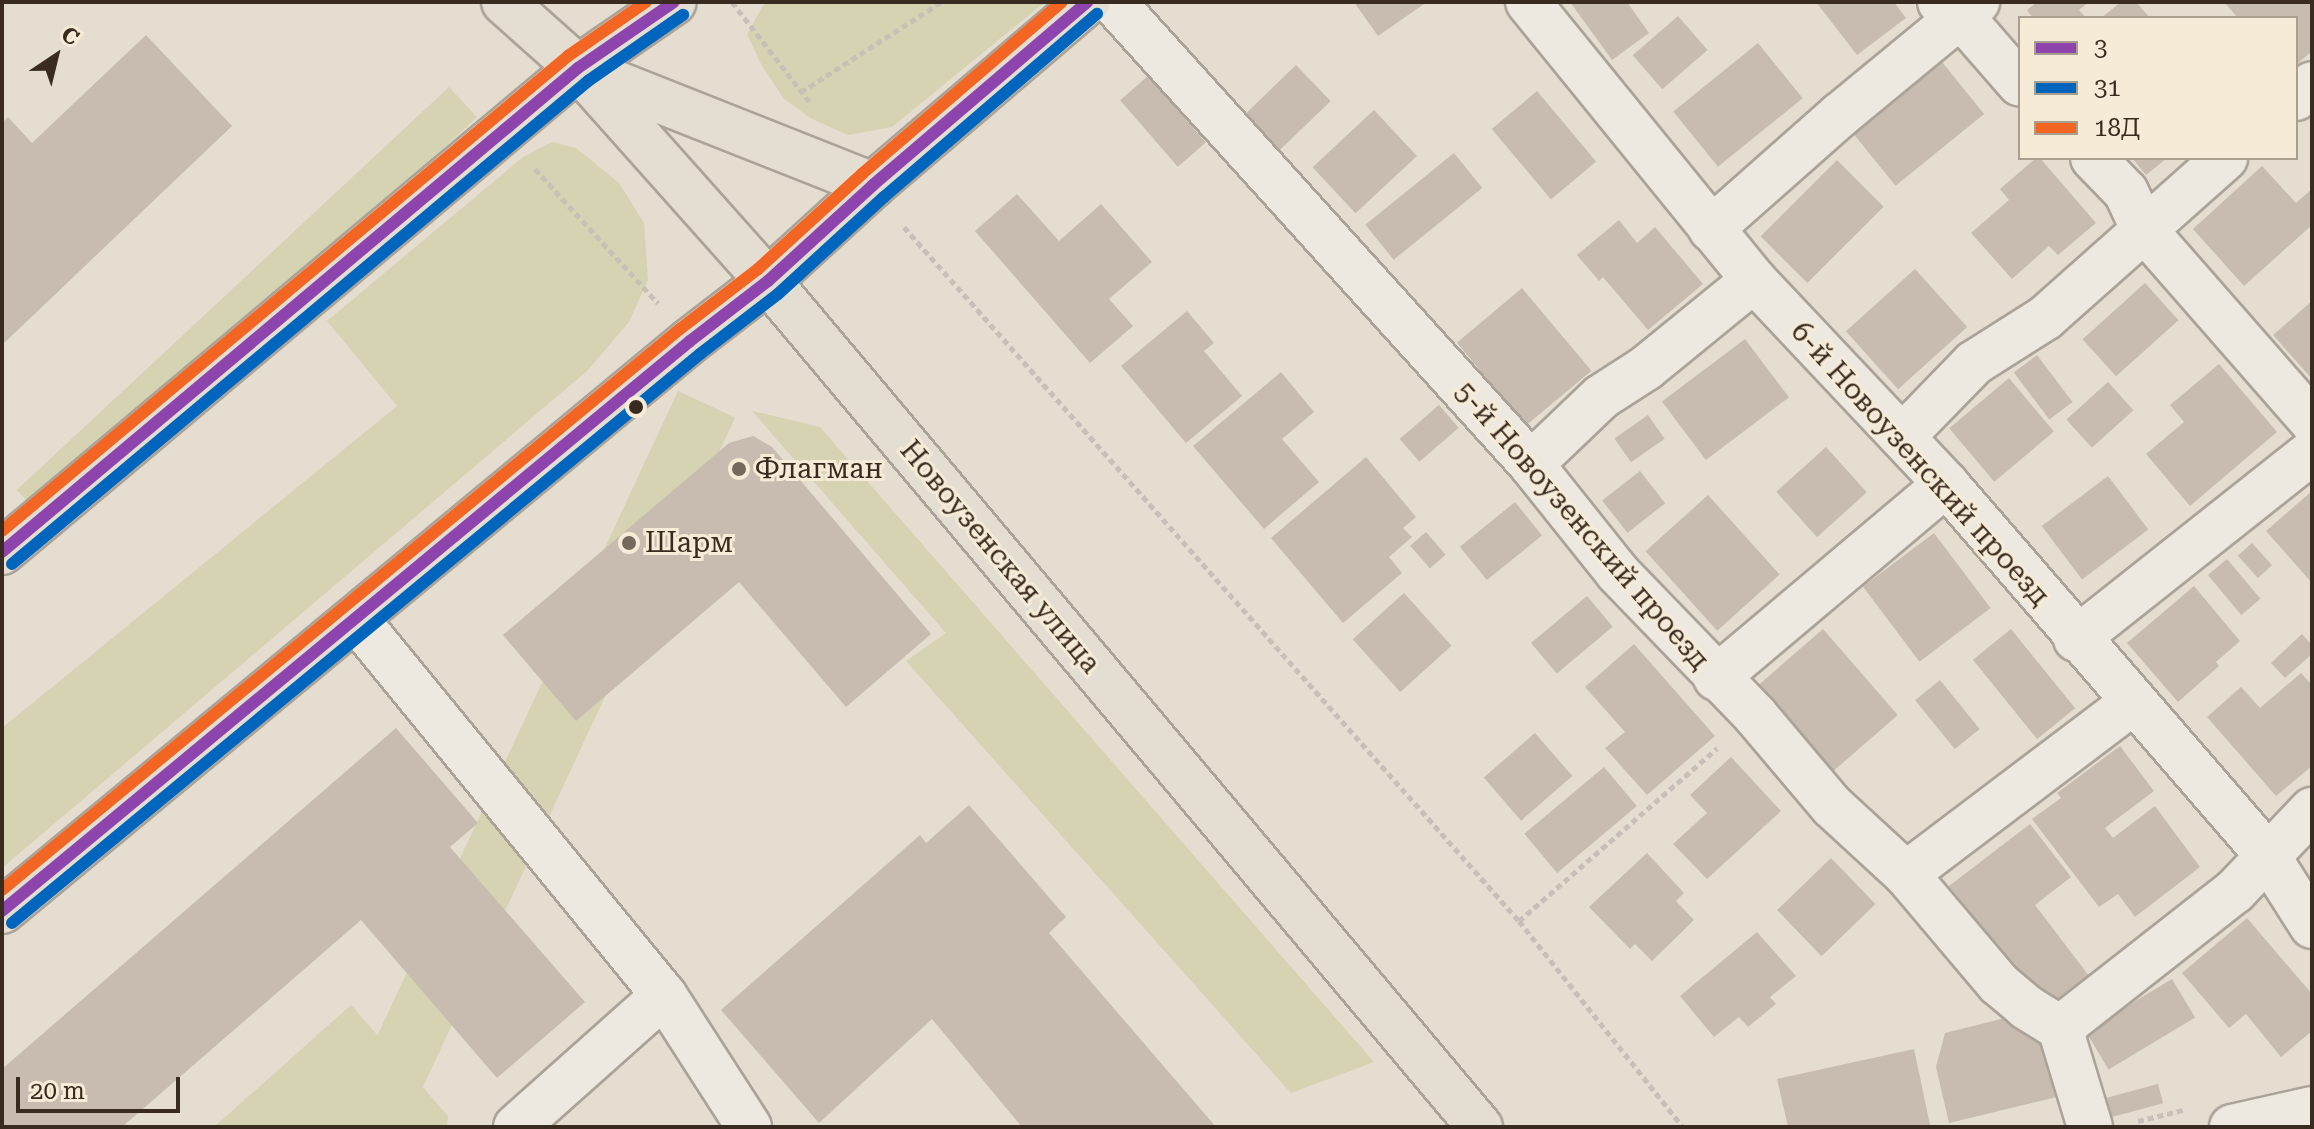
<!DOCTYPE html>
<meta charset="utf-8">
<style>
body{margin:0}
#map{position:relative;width:2314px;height:1129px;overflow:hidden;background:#e5ddcf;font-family:"Roboto Serif",serif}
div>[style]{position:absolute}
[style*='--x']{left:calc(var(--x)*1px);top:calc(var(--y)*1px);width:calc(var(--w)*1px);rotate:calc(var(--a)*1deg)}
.green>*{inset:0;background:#d5d3b2;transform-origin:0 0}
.building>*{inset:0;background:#c8bcb0;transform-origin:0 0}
.path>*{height:5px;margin-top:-2.5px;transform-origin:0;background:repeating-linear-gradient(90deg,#c6c0b8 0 6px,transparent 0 10px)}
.roads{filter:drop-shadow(2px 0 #aba398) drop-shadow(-2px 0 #aba398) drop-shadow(0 2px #aba398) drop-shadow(0 -2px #aba398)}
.minor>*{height:44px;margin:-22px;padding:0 22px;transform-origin:22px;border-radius:22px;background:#ede9e1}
.major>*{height:44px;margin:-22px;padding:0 22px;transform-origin:22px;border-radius:22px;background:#e4ded2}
.bus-1>*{height:12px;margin:-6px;padding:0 6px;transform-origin:6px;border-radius:6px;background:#8e44ad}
.bus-2>*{height:12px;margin:-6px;padding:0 6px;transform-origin:6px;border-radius:6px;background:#0065bd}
.bus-3>*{height:12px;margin:-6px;padding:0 6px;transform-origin:6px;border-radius:6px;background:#f26522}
.dots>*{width:22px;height:22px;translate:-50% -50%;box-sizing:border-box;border:4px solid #f5ebd7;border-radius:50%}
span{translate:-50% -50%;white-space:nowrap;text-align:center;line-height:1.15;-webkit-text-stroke:6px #f5ebd7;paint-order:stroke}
.street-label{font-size:28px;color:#392b20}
.poi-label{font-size:28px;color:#392b20}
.left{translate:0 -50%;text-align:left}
.frame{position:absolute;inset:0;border:4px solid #392b20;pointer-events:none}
.legend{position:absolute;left:2018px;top:16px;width:280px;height:144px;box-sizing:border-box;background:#f5ebd7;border:2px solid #aa9e8e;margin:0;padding:10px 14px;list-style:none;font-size:24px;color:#392b20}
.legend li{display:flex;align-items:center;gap:16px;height:40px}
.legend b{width:40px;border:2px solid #aa9e8e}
.north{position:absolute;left:16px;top:16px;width:80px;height:80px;-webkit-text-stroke:6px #f5ebd7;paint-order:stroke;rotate:35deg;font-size:22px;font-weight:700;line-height:32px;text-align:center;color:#392b20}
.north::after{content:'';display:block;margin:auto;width:28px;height:36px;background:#392b20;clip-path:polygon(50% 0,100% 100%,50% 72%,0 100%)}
.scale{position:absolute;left:16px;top:1077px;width:164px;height:36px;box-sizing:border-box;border:4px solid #392b20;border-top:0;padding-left:10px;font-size:24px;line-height:28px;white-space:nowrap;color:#392b20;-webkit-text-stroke:6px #f5ebd7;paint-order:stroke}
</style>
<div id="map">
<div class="green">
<div style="clip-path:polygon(765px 2px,1045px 2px,892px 127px,848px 135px,810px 118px,783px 98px,761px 64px,747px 34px)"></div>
<div style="left:449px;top:87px;width:41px;height:591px;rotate:47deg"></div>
<div style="clip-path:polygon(552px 142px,576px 148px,619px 183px,644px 223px,648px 280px,629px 322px,587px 371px,2px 868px,2px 728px,397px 406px,327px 321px,523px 157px)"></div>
<div style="left:678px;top:391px;width:63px;height:853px;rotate:25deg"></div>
<div style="clip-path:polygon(752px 411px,820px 427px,1374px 1062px,1291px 1093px,906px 661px,946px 633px)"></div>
<div style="clip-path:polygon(351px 1005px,448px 1116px,447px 1127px,214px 1127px)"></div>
</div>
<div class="building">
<div style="clip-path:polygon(1354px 2px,1427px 2px,1378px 36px)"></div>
<div style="clip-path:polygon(1570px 2px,1627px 2px,1649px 33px,1612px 60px)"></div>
<div style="clip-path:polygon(1816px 2px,1894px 2px,1906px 18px,1857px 55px)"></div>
<div style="clip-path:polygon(2037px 2px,2089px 2px,2079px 10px,2086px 18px,2033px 18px,2027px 10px)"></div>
<div style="clip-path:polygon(2121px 2px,2136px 2px,2150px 18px,2101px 18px)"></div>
<div style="clip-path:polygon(2224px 2px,2312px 2px,2312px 51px,2296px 65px,2296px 18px,2238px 18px)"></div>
<div style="left:1678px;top:16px;width:45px;height:60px;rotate:49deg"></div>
<div style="clip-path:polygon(146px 35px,232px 126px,2px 345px,2px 123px,8px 117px,32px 143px)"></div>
<div style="left:1758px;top:43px;width:71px;height:109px;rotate:51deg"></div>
<div style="left:1942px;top:62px;width:67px;height:114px;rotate:51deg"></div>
<div style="left:1296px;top:65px;width:50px;height:74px;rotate:46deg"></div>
<div style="left:1148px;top:76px;width:88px;height:37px;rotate:49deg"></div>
<div style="left:1537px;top:91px;width:92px;height:59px;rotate:50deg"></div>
<div style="left:1374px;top:110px;width:63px;height:84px;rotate:47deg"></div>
<div style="left:1454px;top:153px;width:45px;height:114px;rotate:51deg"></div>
<div style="clip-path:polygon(2036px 158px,2040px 158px,2096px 223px,2058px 255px,2049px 246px,2012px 279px,1971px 233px,2009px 200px,2000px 189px)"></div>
<div style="clip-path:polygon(2132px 158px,2167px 158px,2146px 175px)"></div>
<div style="left:1837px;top:160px;width:66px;height:108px;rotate:45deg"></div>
<div style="clip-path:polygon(2262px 166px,2296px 203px,2312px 189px,2312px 225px,2244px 286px,2193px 229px)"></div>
<div style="clip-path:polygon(1017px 194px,1059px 241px,1101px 204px,1152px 262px,1109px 299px,1133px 326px,1090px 363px,975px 231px)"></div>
<div style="clip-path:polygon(1619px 220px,1637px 243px,1655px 227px,1703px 284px,1648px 330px,1603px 277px,1599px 281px,1577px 255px)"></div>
<div style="left:1915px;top:269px;width:78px;height:93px;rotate:48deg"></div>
<div style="left:2145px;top:283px;width:50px;height:84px;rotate:48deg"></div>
<div style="left:1522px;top:288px;width:108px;height:85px;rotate:50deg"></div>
<div style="clip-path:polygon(2312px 301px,2312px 379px,2273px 335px)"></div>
<div style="clip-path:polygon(1187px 311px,1214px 343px,1204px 351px,1242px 396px,1186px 443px,1121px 366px)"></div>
<div style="left:1745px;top:339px;width:73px;height:104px;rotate:53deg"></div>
<div style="left:2037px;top:355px;width:59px;height:29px;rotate:53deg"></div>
<div style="clip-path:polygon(2219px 364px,2277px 432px,2190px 506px,2146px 454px,2184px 422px,2170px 405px)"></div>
<div style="clip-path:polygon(1281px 372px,1314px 412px,1282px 439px,1319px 482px,1264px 529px,1193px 446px)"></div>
<div style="left:2009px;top:378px;width:70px;height:78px;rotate:50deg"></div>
<div style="left:2108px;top:382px;width:38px;height:56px;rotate:48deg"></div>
<div style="left:1439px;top:405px;width:30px;height:52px;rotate:49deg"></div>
<div style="left:1648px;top:415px;width:29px;height:41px;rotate:55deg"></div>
<div style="clip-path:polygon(753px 436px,772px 447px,931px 634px,846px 707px,739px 582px,576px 721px,503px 635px,729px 443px)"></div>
<div style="left:1826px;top:447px;width:61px;height:67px;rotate:48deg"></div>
<div style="clip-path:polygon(1366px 457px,1416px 517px,1403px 528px,1412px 537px,1389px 557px,1402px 573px,1343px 623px,1271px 538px)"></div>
<div style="left:1640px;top:471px;width:41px;height:48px;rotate:52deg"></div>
<div style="left:2108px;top:476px;width:67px;height:83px;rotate:53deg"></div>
<div style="clip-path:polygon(2312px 491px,2312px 583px,2266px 531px)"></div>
<div style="left:1708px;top:495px;width:107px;height:84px;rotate:48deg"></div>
<div style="left:1515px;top:502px;width:43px;height:71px;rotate:51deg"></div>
<div style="left:1426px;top:532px;width:30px;height:21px;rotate:49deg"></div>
<div style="left:1934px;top:533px;width:94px;height:89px;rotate:53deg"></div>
<div style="left:2252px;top:543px;width:30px;height:19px;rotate:48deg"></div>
<div style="left:2227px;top:559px;width:52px;height:25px;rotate:50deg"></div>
<div style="clip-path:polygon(2194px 586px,2240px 641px,2216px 662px,2219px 666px,2178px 702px,2127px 643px)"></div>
<div style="left:1404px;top:593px;width:71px;height:69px;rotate:48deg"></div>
<div style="left:1587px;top:596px;width:40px;height:73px;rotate:50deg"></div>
<div style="left:1823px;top:629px;width:114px;height:85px;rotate:49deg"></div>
<div style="left:2011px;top:629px;width:102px;height:49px;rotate:51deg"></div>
<div style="clip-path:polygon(2302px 634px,2312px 645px,2312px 654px,2285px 678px,2271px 663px)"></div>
<div style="clip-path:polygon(1634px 644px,1715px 736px,1647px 795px,1605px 748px,1625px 732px,1585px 687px)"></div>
<div style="clip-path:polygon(2301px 673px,2312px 685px,2312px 766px,2276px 796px,2207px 717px,2241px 687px,2260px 708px)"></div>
<div style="left:1940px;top:680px;width:63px;height:32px;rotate:51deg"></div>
<div style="clip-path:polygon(396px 728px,478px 823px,450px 847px,585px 1002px,497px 1078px,361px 920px,122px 1127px,2px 1127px,2px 1069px)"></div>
<div style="left:1535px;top:733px;width:57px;height:68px;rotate:49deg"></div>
<div style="clip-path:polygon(2120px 746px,2154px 791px,2105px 828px,2113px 838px,2155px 806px,2200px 867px,2135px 917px,2118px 894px,2099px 907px,2032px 819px,2061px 798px,2057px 793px)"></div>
<div style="clip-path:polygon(1731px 757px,1781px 811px,1707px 879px,1673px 844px,1707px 813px,1690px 795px)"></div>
<div style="left:1604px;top:767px;width:51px;height:104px;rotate:50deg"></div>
<div style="clip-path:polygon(969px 805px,1066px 917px,1049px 933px,1216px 1127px,1022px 1127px,932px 1019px,819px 1123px,721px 1010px,920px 835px,926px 843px)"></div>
<div style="clip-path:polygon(2030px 824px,2071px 877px,2035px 905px,2093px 981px,2069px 999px,2042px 1003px,1949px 886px)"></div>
<div style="clip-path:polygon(1647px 853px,1684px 893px,1676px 901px,1694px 920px,1652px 961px,1635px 944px,1630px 949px,1589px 907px)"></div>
<div style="left:1831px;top:858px;width:64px;height:75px;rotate:46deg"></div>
<div style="clip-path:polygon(2247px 918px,2312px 994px,2312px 1031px,2281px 1057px,2246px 1014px,2229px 1028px,2182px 973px)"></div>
<div style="clip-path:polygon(1757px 932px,1796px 976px,1770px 997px,1776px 1004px,1748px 1027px,1739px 1017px,1714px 1037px,1680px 996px)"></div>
<div style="left:2172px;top:979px;width:45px;height:101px;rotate:59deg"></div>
<div style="clip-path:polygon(2017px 1015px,2048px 1042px,2061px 1096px,1949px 1123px,1936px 1067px,1945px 1033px)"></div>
<div style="clip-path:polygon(1914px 1049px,1930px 1125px,1788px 1127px,1777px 1079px)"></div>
<div style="left:2158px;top:1084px;width:20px;height:53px;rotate:75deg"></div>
</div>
<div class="path">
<div style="--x:732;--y:2;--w:129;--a:52.2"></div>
<div style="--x:801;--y:92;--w:166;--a:-32.7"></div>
<div style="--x:535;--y:169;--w:182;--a:47.5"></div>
<div style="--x:904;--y:227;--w:927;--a:48.45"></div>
<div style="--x:1519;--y:921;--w:263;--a:51.5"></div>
<div style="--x:1519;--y:921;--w:263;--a:-41.1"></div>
<div style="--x:2138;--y:1121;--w:50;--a:-13.8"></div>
</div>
<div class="roads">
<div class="minor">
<div style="--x:1113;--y:2;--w:623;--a:47.86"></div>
<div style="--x:1531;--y:464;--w:139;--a:51.4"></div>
<div style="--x:1618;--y:573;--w:197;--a:46"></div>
<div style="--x:1755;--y:715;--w:119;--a:49.8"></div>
<div style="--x:1832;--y:806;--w:100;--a:42.6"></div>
<div style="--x:1906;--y:874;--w:144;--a:49.8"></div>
<div style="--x:1999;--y:984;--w:35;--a:40"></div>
<div style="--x:2026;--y:1007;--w:40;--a:32"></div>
<div style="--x:2060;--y:1028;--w:103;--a:73.1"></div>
<div style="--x:1528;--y:2;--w:358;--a:50.9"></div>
<div style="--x:1754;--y:280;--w:280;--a:46.7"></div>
<div style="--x:1946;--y:484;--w:491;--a:49.1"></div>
<div style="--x:2267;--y:855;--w:84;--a:57.6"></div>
<div style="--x:1940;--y:2;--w:24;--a:33"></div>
<div style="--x:1960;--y:15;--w:91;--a:49"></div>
<div style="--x:2296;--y:98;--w:21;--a:-41"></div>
<div style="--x:2093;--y:158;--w:47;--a:45.9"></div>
<div style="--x:2126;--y:192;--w:40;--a:65"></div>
<div style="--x:2143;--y:228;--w:257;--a:48.8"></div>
<div style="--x:1711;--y:229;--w:172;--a:-41.5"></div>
<div style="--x:1840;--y:115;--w:178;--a:-39.5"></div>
<div style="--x:1903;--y:436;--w:102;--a:-45.8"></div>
<div style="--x:1974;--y:363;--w:84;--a:-32.4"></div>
<div style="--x:2045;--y:318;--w:241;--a:-41.6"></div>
<div style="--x:1531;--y:464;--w:97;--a:-43.7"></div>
<div style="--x:1601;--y:397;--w:54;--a:-32.8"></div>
<div style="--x:1646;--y:368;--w:139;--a:-39.2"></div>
<div style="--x:356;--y:619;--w:486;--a:50.7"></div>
<div style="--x:664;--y:995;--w:157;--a:57.2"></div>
<div style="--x:2076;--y:639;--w:301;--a:-38.4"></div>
<div style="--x:1716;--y:678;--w:301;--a:-40.1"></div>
<div style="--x:1906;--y:874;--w:283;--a:-37.1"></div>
<div style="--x:2060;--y:1028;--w:222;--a:-38.1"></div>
<div style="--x:2235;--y:891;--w:112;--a:-46.5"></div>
<div style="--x:516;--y:1127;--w:198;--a:-41.7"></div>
<div style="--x:2232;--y:1127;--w:82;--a:-12.7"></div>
</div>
<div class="major">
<div style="--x:504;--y:2;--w:99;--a:41.7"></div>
<div style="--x:578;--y:68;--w:285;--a:48.3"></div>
<div style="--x:768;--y:281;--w:1106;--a:49.92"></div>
<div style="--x:585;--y:71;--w:310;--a:21.6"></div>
<div style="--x:2;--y:552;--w:752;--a:-40.04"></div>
<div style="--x:578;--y:68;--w:116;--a:-34.5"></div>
<div style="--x:2;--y:911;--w:893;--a:-39.64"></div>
<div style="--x:690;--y:341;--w:98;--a:-37.6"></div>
<div style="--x:768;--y:281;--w:142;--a:-42.4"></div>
<div style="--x:873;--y:185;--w:282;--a:-40.5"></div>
</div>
</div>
<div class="bus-1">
<div style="--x:2;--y:552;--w:752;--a:-40.04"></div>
<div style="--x:578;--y:68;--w:116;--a:-34.5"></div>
<div style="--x:2;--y:911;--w:893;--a:-39.64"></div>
<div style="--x:690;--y:341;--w:98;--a:-37.6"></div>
<div style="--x:768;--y:281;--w:142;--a:-42.4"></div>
<div style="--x:873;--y:185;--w:282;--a:-40.5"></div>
</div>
<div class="bus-2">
<div style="--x:12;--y:564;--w:752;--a:-39.98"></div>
<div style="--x:588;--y:81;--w:116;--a:-34.8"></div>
<div style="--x:12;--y:923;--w:893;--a:-39.59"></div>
<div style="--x:700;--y:354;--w:98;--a:-37.6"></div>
<div style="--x:778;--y:294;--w:144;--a:-42.5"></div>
<div style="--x:884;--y:197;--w:281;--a:-40.7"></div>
</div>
<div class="bus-3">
<div style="--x:2;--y:531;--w:739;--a:-40"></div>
<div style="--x:568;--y:56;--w:95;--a:-34.7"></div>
<div style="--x:2;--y:890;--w:880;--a:-39.61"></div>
<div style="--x:680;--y:329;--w:98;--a:-37.6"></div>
<div style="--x:758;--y:269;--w:142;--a:-42.4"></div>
<div style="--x:863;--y:173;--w:262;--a:-40.7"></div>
</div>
<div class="dots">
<div style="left:636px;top:407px;background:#392b20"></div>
<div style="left:739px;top:469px;background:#75695d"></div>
<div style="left:629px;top:543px;background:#75695d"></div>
</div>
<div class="street-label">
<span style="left:1920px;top:464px;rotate:48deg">6-й Новоузенский проезд</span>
<span style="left:1582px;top:526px;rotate:49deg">5-й Новоузенский проезд</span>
<span style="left:1000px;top:557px;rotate:50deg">Новоузенская улица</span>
</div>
<div class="poi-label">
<span class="left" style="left:755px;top:469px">Флагман</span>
<span class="left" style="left:645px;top:543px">Шарм</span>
</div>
<div class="frame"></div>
<ul class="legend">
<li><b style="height:10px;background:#8e44ad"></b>3</li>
<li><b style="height:10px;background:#0065bd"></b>31</li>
<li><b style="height:10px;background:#f26522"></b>18Д</li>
</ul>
<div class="north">С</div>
<div class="scale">20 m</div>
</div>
